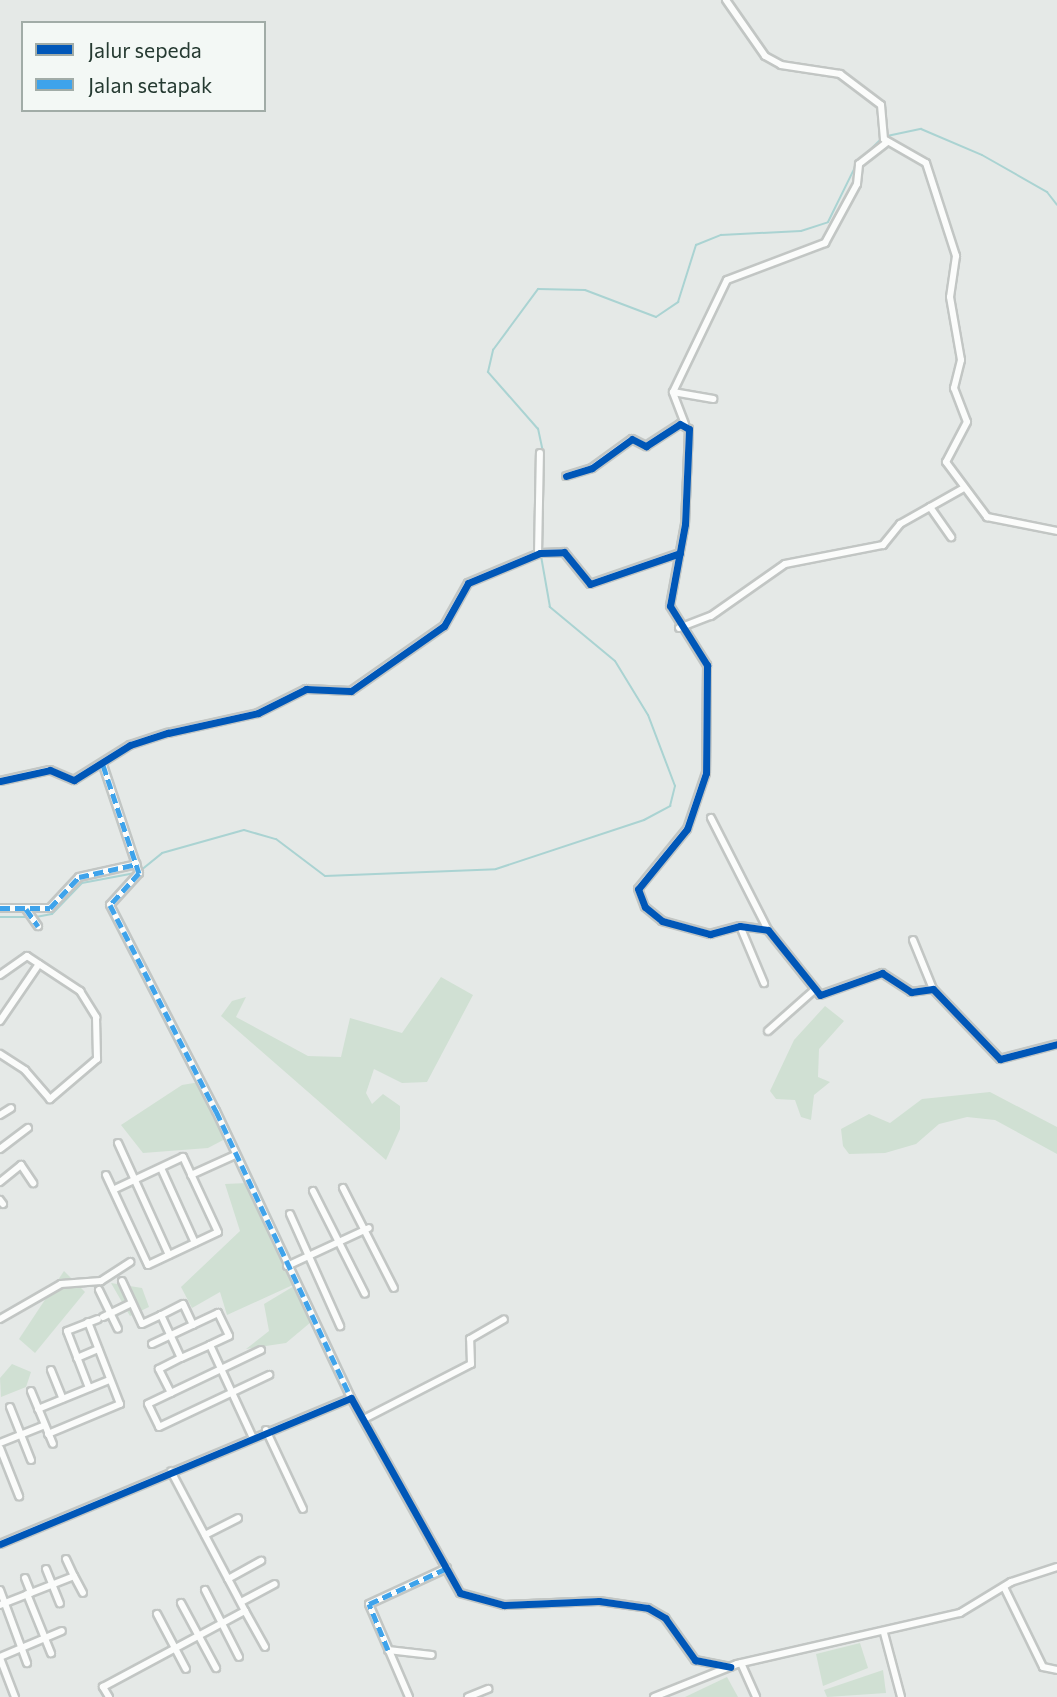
<!DOCTYPE html>
<style>
body{margin:0}
#map{position:relative;width:1057px;height:1697px;overflow:hidden;background:#e5e9e7;font-family:Commissioner,sans-serif}
div>[style]{position:absolute}
[style*='--x']{left:calc(var(--x)*1px);top:calc(var(--y)*1px);width:calc(var(--w)*1px);rotate:calc(var(--a)*1deg)}
.green>*{inset:0;background:#d0e0d3}
.stream>*{height:2px;margin:-1px;padding:0 1px;transform-origin:1px;border-radius:1px;background:#aad3d2}
.roads{filter:drop-shadow(2px 0 #c2c6c4) drop-shadow(-2px 0 #c2c6c4) drop-shadow(0 2px #c2c6c4) drop-shadow(0 -2px #c2c6c4)}
.minor>*{height:6px;margin:-3px;padding:0 3px;transform-origin:3px;border-radius:3px;background:#fbfcfb}
.quiet>*{height:5px;margin-top:-2.5px;transform-origin:0;background:repeating-linear-gradient(90deg,#3ea3eb 0 10px,transparent 0 15px)}
.cycleway>*{height:7px;margin:-3.5px;padding:0 3.5px;transform-origin:3.5px;border-radius:3.5px;background:#0057b8}
span{translate:-50% -50%;white-space:nowrap;text-align:center;line-height:1.15;-webkit-text-stroke:5px #f3f8f5;paint-order:stroke}
.legend{position:absolute;left:21px;top:21px;width:245px;height:91px;box-sizing:border-box;background:#f3f8f5;border:2px solid #a1aca7;margin:0;padding:9px 12px;list-style:none;font-size:21px;color:#253a31}
.legend li{display:flex;align-items:center;gap:14px;height:35px}
.legend b{width:35px;border:2px solid #a1aca7}
</style>
<div id="map">
<div class="green">
<div style="clip-path:polygon(441px 977px,473px 995px,427px 1082px,402px 1083px,374px 1069px,366px 1093px,372px 1104px,383px 1094px,400px 1106px,400px 1129px,386px 1160px,221px 1016px,232px 1001px,246px 997px,236px 1017px,308px 1056px,341px 1057px,350px 1018px,402px 1033px)"></div>
<div style="clip-path:polygon(825px 1006px,844px 1021px,819px 1049px,818px 1077px,830px 1082px,814px 1095px,811px 1120px,801px 1117px,795px 1100px,776px 1099px,770px 1091px,794px 1040px)"></div>
<div style="clip-path:polygon(200px 1082px,227px 1138px,208px 1148px,143px 1153px,121px 1125px,182px 1085px)"></div>
<div style="clip-path:polygon(990px 1092px,1057px 1127px,1057px 1154px,995px 1120px,967px 1117px,939px 1124px,916px 1144px,885px 1153px,849px 1154px,843px 1146px,841px 1129px,869px 1114px,890px 1123px,922px 1099px)"></div>
<div style="clip-path:polygon(247px 1183px,295px 1284px,227px 1315px,220px 1292px,192px 1308px,181px 1287px,240px 1231px,225px 1184px)"></div>
<div style="clip-path:polygon(64px 1271px,85px 1292px,35px 1353px,19px 1339px)"></div>
<div style="clip-path:polygon(111px 1283px,142px 1288px,149px 1307px,130px 1316px)"></div>
<div style="clip-path:polygon(294px 1286px,311px 1322px,286px 1343px,246px 1349px,269px 1331px,264px 1304px)"></div>
<div style="clip-path:polygon(12px 1364px,31px 1372px,26px 1387px,1px 1397px,0 1378px)"></div>
<div style="clip-path:polygon(860px 1643px,868px 1668px,823px 1686px,816px 1654px)"></div>
<div style="clip-path:polygon(883px 1670px,886px 1693px,827px 1697px,824px 1690px)"></div>
<div style="clip-path:polygon(727px 1677px,738px 1697px,685px 1697px)"></div>
</div>
<div class="stream">
<div style="--x:887;--y:136;--w:35;--a:-12"></div>
<div style="--x:921;--y:129;--w:66;--a:23.1"></div>
<div style="--x:982;--y:155;--w:75;--a:29.6"></div>
<div style="--x:1047;--y:192;--w:16;--a:52"></div>
<div style="--x:859;--y:161;--w:33;--a:-45"></div>
<div style="--x:543;--y:452;--w:24;--a:-102"></div>
<div style="--x:538;--y:429;--w:76;--a:-131.3"></div>
<div style="--x:488;--y:372;--w:23;--a:-77"></div>
<div style="--x:493;--y:350;--w:76;--a:-53.6"></div>
<div style="--x:538;--y:289;--w:47;--a:1.2"></div>
<div style="--x:585;--y:290;--w:76;--a:20.8"></div>
<div style="--x:656;--y:317;--w:27;--a:-34"></div>
<div style="--x:678;--y:302;--w:60;--a:-72.5"></div>
<div style="--x:696;--y:245;--w:27;--a:-22"></div>
<div style="--x:721;--y:235;--w:80;--a:-2.9"></div>
<div style="--x:801;--y:231;--w:28;--a:-18"></div>
<div style="--x:828;--y:222;--w:64;--a:-63.8"></div>
<div style="--x:542;--y:550;--w:89;--a:-89.4"></div>
<div style="--x:140;--y:871;--w:28;--a:-39"></div>
<div style="--x:162;--y:853;--w:85;--a:-15.7"></div>
<div style="--x:244;--y:830;--w:33;--a:16"></div>
<div style="--x:276;--y:839;--w:61;--a:37.1"></div>
<div style="--x:325;--y:876;--w:171;--a:-2.3"></div>
<div style="--x:496;--y:869;--w:156;--a:-18.3"></div>
<div style="--x:644;--y:820;--w:30;--a:-28"></div>
<div style="--x:670;--y:806;--w:21;--a:-76"></div>
<div style="--x:675;--y:786;--w:76;--a:-110.8"></div>
<div style="--x:648;--y:715;--w:63;--a:-121.4"></div>
<div style="--x:615;--y:661;--w:85;--a:-140.3"></div>
<div style="--x:550;--y:607;--w:52;--a:-100"></div>
<div style="--x:0;--y:917;--w:30;--a:0"></div>
<div style="--x:36;--y:917;--w:16;--a:-11"></div>
<div style="--x:52;--y:914;--w:43;--a:-45.9"></div>
<div style="--x:82;--y:883;--w:54;--a:-10.7"></div>
</div>
<div class="roads">
<div class="minor">
<div style="--x:726;--y:0;--w:68;--a:55.1"></div>
<div style="--x:765;--y:56;--w:18;--a:29"></div>
<div style="--x:781;--y:65;--w:60;--a:8.7"></div>
<div style="--x:840;--y:74;--w:51;--a:37.1"></div>
<div style="--x:881;--y:105;--w:34;--a:85"></div>
<div style="--x:884;--y:139;--w:48;--a:29.7"></div>
<div style="--x:926;--y:163;--w:98;--a:72.1"></div>
<div style="--x:956;--y:256;--w:41;--a:98.3"></div>
<div style="--x:950;--y:297;--w:64;--a:80.1"></div>
<div style="--x:961;--y:360;--w:29;--a:104"></div>
<div style="--x:954;--y:388;--w:36;--a:69"></div>
<div style="--x:967;--y:422;--w:45;--a:117.7"></div>
<div style="--x:946;--y:462;--w:69;--a:53.3"></div>
<div style="--x:987;--y:517;--w:71;--a:11.3"></div>
<div style="--x:673;--y:392;--w:124;--a:-64.3"></div>
<div style="--x:727;--y:280;--w:105;--a:-20.7"></div>
<div style="--x:825;--y:243;--w:67;--a:-61.5"></div>
<div style="--x:857;--y:184;--w:20;--a:-84"></div>
<div style="--x:859;--y:164;--w:36;--a:-38"></div>
<div style="--x:685;--y:424;--w:34;--a:-111"></div>
<div style="--x:673;--y:392;--w:41;--a:9.9"></div>
<div style="--x:566;--y:476;--w:27;--a:-17"></div>
<div style="--x:592;--y:468;--w:49;--a:-35.9"></div>
<div style="--x:632;--y:439;--w:16;--a:27"></div>
<div style="--x:646;--y:446;--w:40;--a:-32.9"></div>
<div style="--x:680;--y:424;--w:10;--a:29"></div>
<div style="--x:689;--y:429;--w:95;--a:92.4"></div>
<div style="--x:685;--y:524;--w:83;--a:100.4"></div>
<div style="--x:670;--y:606;--w:70;--a:57.9"></div>
<div style="--x:707;--y:665;--w:108;--a:90.5"></div>
<div style="--x:706;--y:773;--w:59;--a:108.7"></div>
<div style="--x:687;--y:829;--w:77;--a:129.2"></div>
<div style="--x:638;--y:889;--w:19;--a:69"></div>
<div style="--x:645;--y:907;--w:22;--a:39"></div>
<div style="--x:662;--y:921;--w:50;--a:15.2"></div>
<div style="--x:710;--y:934;--w:31;--a:-15"></div>
<div style="--x:740;--y:926;--w:28;--a:8"></div>
<div style="--x:768;--y:930;--w:83;--a:51.3"></div>
<div style="--x:820;--y:995;--w:66;--a:-19.5"></div>
<div style="--x:882;--y:973;--w:35;--a:33"></div>
<div style="--x:911;--y:992;--w:22;--a:-8"></div>
<div style="--x:933;--y:989;--w:97;--a:46.3"></div>
<div style="--x:1000;--y:1059;--w:59;--a:-14.7"></div>
<div style="--x:930;--y:507;--w:37;--a:55"></div>
<div style="--x:538;--y:554;--w:101;--a:-88.9"></div>
<div style="--x:679;--y:628;--w:34;--a:-21"></div>
<div style="--x:711;--y:616;--w:90;--a:-35.1"></div>
<div style="--x:785;--y:564;--w:100;--a:-11"></div>
<div style="--x:883;--y:545;--w:27;--a:-51"></div>
<div style="--x:900;--y:524;--w:73;--a:-29.4"></div>
<div style="--x:103;--y:765;--w:114;--a:71.6"></div>
<div style="--x:139;--y:873;--w:43;--a:132.2"></div>
<div style="--x:110;--y:905;--w:232;--a:62.8"></div>
<div style="--x:216;--y:1111;--w:317;--a:64.8"></div>
<div style="--x:0;--y:781;--w:51;--a:-12.4"></div>
<div style="--x:50;--y:770;--w:26;--a:23"></div>
<div style="--x:74;--y:780;--w:66;--a:-32"></div>
<div style="--x:130;--y:745;--w:40;--a:-18"></div>
<div style="--x:168;--y:733;--w:92;--a:-12.5"></div>
<div style="--x:258;--y:713;--w:54;--a:-26.6"></div>
<div style="--x:306;--y:689;--w:45;--a:2.5"></div>
<div style="--x:351;--y:691;--w:113;--a:-35"></div>
<div style="--x:444;--y:626;--w:49;--a:-60.8"></div>
<div style="--x:468;--y:583;--w:78;--a:-22.6"></div>
<div style="--x:540;--y:553;--w:24;--a:-2"></div>
<div style="--x:564;--y:552;--w:41;--a:50.9"></div>
<div style="--x:590;--y:584;--w:95;--a:-19"></div>
<div style="--x:711;--y:818;--w:126;--a:63"></div>
<div style="--x:0;--y:908;--w:50;--a:0"></div>
<div style="--x:50;--y:908;--w:42;--a:-46.9"></div>
<div style="--x:79;--y:877;--w:59;--a:-12.6"></div>
<div style="--x:26;--y:909;--w:21;--a:55"></div>
<div style="--x:740;--y:926;--w:62;--a:67.2"></div>
<div style="--x:913;--y:940;--w:53;--a:67.8"></div>
<div style="--x:0;--y:975;--w:33;--a:-35"></div>
<div style="--x:27;--y:956;--w:64;--a:33.4"></div>
<div style="--x:80;--y:991;--w:31;--a:58"></div>
<div style="--x:96;--y:1017;--w:42;--a:88.6"></div>
<div style="--x:97;--y:1059;--w:62;--a:139.6"></div>
<div style="--x:50;--y:1099;--w:38;--a:-131"></div>
<div style="--x:25;--y:1070;--w:30;--a:-147"></div>
<div style="--x:0;--y:1021;--w:69;--a:-55.6"></div>
<div style="--x:768;--y:1031;--w:60;--a:-41.6"></div>
<div style="--x:0;--y:1115;--w:13;--a:-32"></div>
<div style="--x:118;--y:1143;--w:123;--a:65.5"></div>
<div style="--x:0;--y:1149;--w:35;--a:-37"></div>
<div style="--x:161;--y:1168;--w:82;--a:65.6"></div>
<div style="--x:106;--y:1175;--w:99;--a:65"></div>
<div style="--x:148;--y:1265;--w:77;--a:-25.2"></div>
<div style="--x:218;--y:1232;--w:83;--a:-115"></div>
<div style="--x:183;--y:1157;--w:77;--a:154.8"></div>
<div style="--x:191;--y:1175;--w:48;--a:-24.4"></div>
<div style="--x:0;--y:1182;--w:27;--a:-39"></div>
<div style="--x:21;--y:1165;--w:22;--a:56"></div>
<div style="--x:343;--y:1188;--w:112;--a:63"></div>
<div style="--x:313;--y:1191;--w:115;--a:63.2"></div>
<div style="--x:0;--y:1200;--w:5;--a:53"></div>
<div style="--x:290;--y:1214;--w:123;--a:65.9"></div>
<div style="--x:287;--y:1266;--w:90;--a:-24.9"></div>
<div style="--x:122;--y:1281;--w:47;--a:65.1"></div>
<div style="--x:142;--y:1324;--w:21;--a:-25"></div>
<div style="--x:99;--y:1290;--w:43;--a:64"></div>
<div style="--x:103;--y:1317;--w:32;--a:-26"></div>
<div style="--x:0;--y:1319;--w:70;--a:-29.8"></div>
<div style="--x:61;--y:1284;--w:40;--a:-4.3"></div>
<div style="--x:101;--y:1281;--w:35;--a:-33"></div>
<div style="--x:193;--y:1325;--w:23;--a:-115"></div>
<div style="--x:183;--y:1304;--w:25;--a:153"></div>
<div style="--x:161;--y:1315;--w:47;--a:65.1"></div>
<div style="--x:181;--y:1358;--w:32;--a:-24"></div>
<div style="--x:210;--y:1345;--w:100;--a:65.2"></div>
<div style="--x:152;--y:1344;--w:73;--a:-25.2"></div>
<div style="--x:218;--y:1313;--w:25;--a:64"></div>
<div style="--x:229;--y:1336;--w:21;--a:155"></div>
<div style="--x:261;--y:1350;--w:125;--a:154.5"></div>
<div style="--x:148;--y:1404;--w:25;--a:64"></div>
<div style="--x:159;--y:1427;--w:122;--a:-25.3"></div>
<div style="--x:77;--y:1358;--w:23;--a:-23"></div>
<div style="--x:51;--y:1370;--w:31;--a:68"></div>
<div style="--x:89;--y:1388;--w:61;--a:-111.1"></div>
<div style="--x:67;--y:1331;--w:33;--a:-21"></div>
<div style="--x:31;--y:1391;--w:57;--a:67.5"></div>
<div style="--x:171;--y:1393;--w:27;--a:-117"></div>
<div style="--x:159;--y:1369;--w:25;--a:-27"></div>
<div style="--x:10;--y:1407;--w:57;--a:68.4"></div>
<div style="--x:38;--y:1409;--w:77;--a:-22.2"></div>
<div style="--x:364;--y:1419;--w:120;--a:-27.2"></div>
<div style="--x:471;--y:1364;--w:25;--a:-92"></div>
<div style="--x:470;--y:1339;--w:39;--a:-30"></div>
<div style="--x:266;--y:1430;--w:87;--a:64.9"></div>
<div style="--x:48;--y:1434;--w:78;--a:-22.6"></div>
<div style="--x:120;--y:1404;--w:88;--a:-111.3"></div>
<div style="--x:0;--y:1443;--w:48;--a:-21.8"></div>
<div style="--x:0;--y:1448;--w:52;--a:68.4"></div>
<div style="--x:205;--y:1535;--w:37;--a:-27"></div>
<div style="--x:0;--y:1544;--w:380;--a:-22.6"></div>
<div style="--x:351;--y:1398;--w:223;--a:60.8"></div>
<div style="--x:460;--y:1593;--w:46;--a:15.3"></div>
<div style="--x:504;--y:1605;--w:95;--a:-2.4"></div>
<div style="--x:599;--y:1601;--w:49;--a:8.1"></div>
<div style="--x:648;--y:1608;--w:20;--a:30"></div>
<div style="--x:665;--y:1618;--w:52;--a:54.5"></div>
<div style="--x:695;--y:1660;--w:36;--a:11"></div>
<div style="--x:66;--y:1559;--w:19;--a:65"></div>
<div style="--x:46;--y:1569;--w:37;--a:68"></div>
<div style="--x:25;--y:1578;--w:16;--a:68"></div>
<div style="--x:228;--y:1579;--w:38;--a:-29"></div>
<div style="--x:1004;--y:1587;--w:89;--a:64"></div>
<div style="--x:1043;--y:1667;--w:14;--a:12"></div>
<div style="--x:0;--y:1590;--w:78;--a:69.7"></div>
<div style="--x:205;--y:1590;--w:75;--a:63.1"></div>
<div style="--x:27;--y:1594;--w:64;--a:67.9"></div>
<div style="--x:241;--y:1602;--w:38;--a:-28"></div>
<div style="--x:181;--y:1603;--w:74;--a:61.7"></div>
<div style="--x:0;--y:1605;--w:79;--a:-21.4"></div>
<div style="--x:74;--y:1576;--w:19;--a:62"></div>
<div style="--x:245;--y:1611;--w:41;--a:60.9"></div>
<div style="--x:157;--y:1614;--w:62;--a:62.2"></div>
<div style="--x:884;--y:1633;--w:66;--a:75.1"></div>
<div style="--x:388;--y:1650;--w:44;--a:6.5"></div>
<div style="--x:0;--y:1657;--w:67;--a:-22.8"></div>
<div style="--x:0;--y:1658;--w:42;--a:69"></div>
<div style="--x:741;--y:1663;--w:37;--a:66"></div>
<div style="--x:109;--y:1697;--w:12;--a:-121"></div>
<div style="--x:103;--y:1687;--w:161;--a:-28.2"></div>
<div style="--x:245;--y:1611;--w:158;--a:-117.9"></div>
<div style="--x:409;--y:1697;--w:101;--a:-113.3"></div>
<div style="--x:369;--y:1604;--w:86;--a:-24.8"></div>
<div style="--x:468;--y:1697;--w:22;--a:-22"></div>
<div style="--x:654;--y:1697;--w:89;--a:-21.7"></div>
<div style="--x:737;--y:1664;--w:229;--a:-12.9"></div>
<div style="--x:960;--y:1613;--w:60;--a:-31.3"></div>
<div style="--x:1011;--y:1582;--w:48;--a:-18.1"></div>
</div>
</div>
<div class="quiet">
<div style="--x:103;--y:765;--w:114;--a:71.6"></div>
<div style="--x:139;--y:873;--w:43;--a:132.2"></div>
<div style="--x:110;--y:905;--w:232;--a:62.8"></div>
<div style="--x:216;--y:1111;--w:317;--a:64.8"></div>
<div style="--x:0;--y:908;--w:50;--a:0"></div>
<div style="--x:50;--y:908;--w:42;--a:-46.9"></div>
<div style="--x:79;--y:877;--w:59;--a:-12.6"></div>
<div style="--x:26;--y:909;--w:21;--a:55"></div>
<div style="--x:388;--y:1650;--w:50;--a:-112.4"></div>
<div style="--x:369;--y:1604;--w:86;--a:-24.8"></div>
</div>
<div class="cycleway">
<div style="--x:566;--y:476;--w:27;--a:-17"></div>
<div style="--x:592;--y:468;--w:49;--a:-35.9"></div>
<div style="--x:632;--y:439;--w:16;--a:27"></div>
<div style="--x:646;--y:446;--w:40;--a:-32.9"></div>
<div style="--x:680;--y:424;--w:10;--a:29"></div>
<div style="--x:689;--y:429;--w:95;--a:92.4"></div>
<div style="--x:685;--y:524;--w:83;--a:100.4"></div>
<div style="--x:670;--y:606;--w:70;--a:57.9"></div>
<div style="--x:707;--y:665;--w:108;--a:90.5"></div>
<div style="--x:706;--y:773;--w:59;--a:108.7"></div>
<div style="--x:687;--y:829;--w:77;--a:129.2"></div>
<div style="--x:638;--y:889;--w:19;--a:69"></div>
<div style="--x:645;--y:907;--w:22;--a:39"></div>
<div style="--x:662;--y:921;--w:50;--a:15.2"></div>
<div style="--x:710;--y:934;--w:31;--a:-15"></div>
<div style="--x:740;--y:926;--w:28;--a:8"></div>
<div style="--x:768;--y:930;--w:83;--a:51.3"></div>
<div style="--x:820;--y:995;--w:66;--a:-19.5"></div>
<div style="--x:882;--y:973;--w:35;--a:33"></div>
<div style="--x:911;--y:992;--w:22;--a:-8"></div>
<div style="--x:933;--y:989;--w:97;--a:46.3"></div>
<div style="--x:1000;--y:1059;--w:59;--a:-14.7"></div>
<div style="--x:0;--y:781;--w:51;--a:-12.4"></div>
<div style="--x:50;--y:770;--w:26;--a:23"></div>
<div style="--x:74;--y:780;--w:66;--a:-32"></div>
<div style="--x:130;--y:745;--w:40;--a:-18"></div>
<div style="--x:168;--y:733;--w:92;--a:-12.5"></div>
<div style="--x:258;--y:713;--w:54;--a:-26.6"></div>
<div style="--x:306;--y:689;--w:45;--a:2.5"></div>
<div style="--x:351;--y:691;--w:113;--a:-35"></div>
<div style="--x:444;--y:626;--w:49;--a:-60.8"></div>
<div style="--x:468;--y:583;--w:78;--a:-22.6"></div>
<div style="--x:540;--y:553;--w:24;--a:-2"></div>
<div style="--x:564;--y:552;--w:41;--a:50.9"></div>
<div style="--x:590;--y:584;--w:95;--a:-19"></div>
<div style="--x:0;--y:1544;--w:380;--a:-22.6"></div>
<div style="--x:351;--y:1398;--w:223;--a:60.8"></div>
<div style="--x:460;--y:1593;--w:46;--a:15.3"></div>
<div style="--x:504;--y:1605;--w:95;--a:-2.4"></div>
<div style="--x:599;--y:1601;--w:49;--a:8.1"></div>
<div style="--x:648;--y:1608;--w:20;--a:30"></div>
<div style="--x:665;--y:1618;--w:52;--a:54.5"></div>
<div style="--x:695;--y:1660;--w:36;--a:11"></div>
</div>
<ul class="legend">
<li><b style="height:9px;background:#0057b8"></b>Jalur sepeda</li>
<li><b style="height:9px;background:#3ea3eb"></b>Jalan setapak</li>
</ul>
</div>
